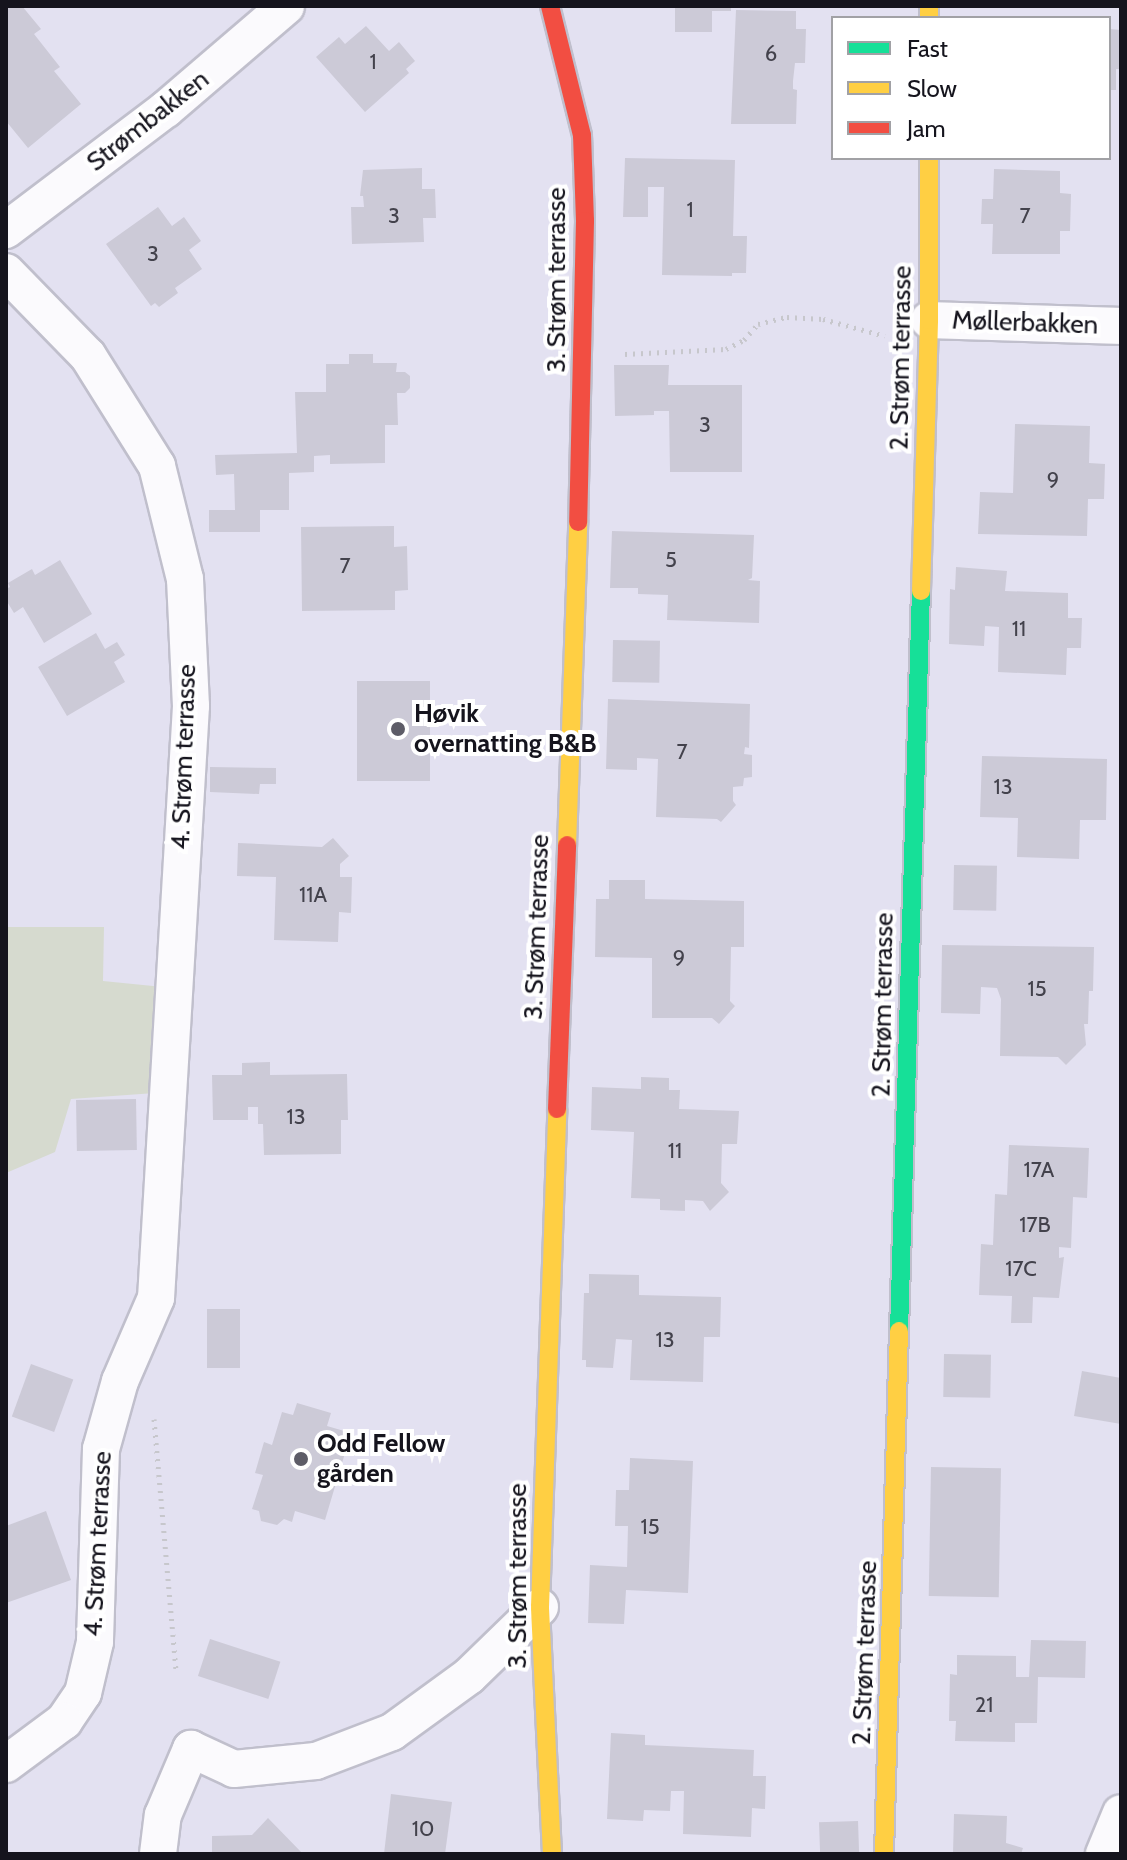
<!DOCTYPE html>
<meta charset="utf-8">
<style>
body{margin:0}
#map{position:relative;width:1127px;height:1860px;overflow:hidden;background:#e3e1f1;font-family:Cabin,sans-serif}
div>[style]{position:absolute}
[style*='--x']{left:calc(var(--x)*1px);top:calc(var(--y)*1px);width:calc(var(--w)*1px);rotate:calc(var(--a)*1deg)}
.green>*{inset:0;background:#d6dacf}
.building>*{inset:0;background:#cccad7;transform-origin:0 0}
.path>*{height:5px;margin-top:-2.5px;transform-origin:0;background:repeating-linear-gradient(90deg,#c7c7cc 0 2px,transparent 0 8px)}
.roads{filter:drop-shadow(2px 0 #c0bfcc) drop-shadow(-2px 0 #c0bfcc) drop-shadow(0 2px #c0bfcc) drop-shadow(0 -2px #c0bfcc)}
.street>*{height:36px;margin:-18px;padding:0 18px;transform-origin:18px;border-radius:18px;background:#fbfafd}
.fast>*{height:18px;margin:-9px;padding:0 9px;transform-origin:9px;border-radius:9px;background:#16e098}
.slow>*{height:18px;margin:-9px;padding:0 9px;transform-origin:9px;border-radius:9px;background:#ffcf43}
.jam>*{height:18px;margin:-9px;padding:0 9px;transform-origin:9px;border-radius:9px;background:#f24e42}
.dots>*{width:22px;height:22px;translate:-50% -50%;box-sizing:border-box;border:4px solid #fff;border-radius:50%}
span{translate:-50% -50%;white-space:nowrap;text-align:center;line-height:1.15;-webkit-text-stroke:8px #fff;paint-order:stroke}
.number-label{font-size:22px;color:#43424c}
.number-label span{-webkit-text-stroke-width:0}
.street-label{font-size:26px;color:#15141d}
.poi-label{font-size:26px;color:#15141d;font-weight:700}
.left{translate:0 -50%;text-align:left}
.frame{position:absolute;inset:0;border:8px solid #15141d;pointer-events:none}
.legend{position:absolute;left:831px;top:16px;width:280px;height:144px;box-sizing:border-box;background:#fff;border:2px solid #a1a1a5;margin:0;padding:10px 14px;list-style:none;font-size:24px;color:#15141d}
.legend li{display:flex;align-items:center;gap:16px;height:40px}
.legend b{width:40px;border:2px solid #a1a1a5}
</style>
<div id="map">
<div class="green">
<div style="clip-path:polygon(6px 927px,104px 927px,103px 981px,173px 988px,169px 1092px,71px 1099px,55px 1152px,6px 1173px)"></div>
</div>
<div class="building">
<div style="clip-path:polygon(6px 6px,22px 6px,41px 29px,34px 34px,60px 67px,54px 71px,81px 104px,28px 148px,6px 121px)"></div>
<div style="clip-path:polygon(675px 6px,731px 6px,731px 11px,712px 11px,712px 32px,675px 32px)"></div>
<div style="clip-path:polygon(736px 10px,796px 11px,796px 29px,806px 29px,805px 63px,795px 63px,793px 81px,793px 89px,797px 90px,796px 124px,731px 124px)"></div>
<div style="clip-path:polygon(366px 26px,389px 51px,399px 42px,415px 61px,406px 69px,409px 73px,365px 112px,316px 57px,339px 37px,345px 44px)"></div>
<div style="clip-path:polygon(1109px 29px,1121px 30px,1121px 69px,1116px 69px,1116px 90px,1109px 90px)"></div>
<div style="clip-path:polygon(625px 158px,735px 160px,733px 236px,747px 236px,746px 273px,732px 273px,732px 276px,662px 275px,664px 187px,648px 187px,648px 217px,623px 217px)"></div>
<div style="clip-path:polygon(422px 168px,422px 189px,435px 189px,436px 218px,423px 218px,424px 242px,352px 244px,351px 207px,364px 207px,363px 196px,360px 196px,363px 170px)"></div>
<div style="clip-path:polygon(994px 169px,1060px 171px,1060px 193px,1071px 194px,1070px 231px,1060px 231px,1060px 254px,992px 254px,993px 224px,981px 224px,982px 199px,993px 199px)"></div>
<div style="clip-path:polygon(158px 207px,172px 226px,184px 217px,201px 241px,189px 250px,202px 269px,175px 288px,178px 293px,159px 307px,155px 303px,151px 306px,106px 244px)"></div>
<div style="clip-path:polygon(349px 354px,373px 354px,373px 363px,397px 363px,396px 372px,405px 372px,410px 376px,410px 388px,405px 393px,397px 393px,398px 425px,385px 425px,385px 463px,330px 464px,330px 455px,314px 456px,314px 472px,289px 473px,289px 510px,260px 510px,260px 532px,209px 532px,209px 510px,235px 510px,234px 474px,216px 475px,215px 455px,297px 453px,295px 392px,326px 392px,326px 364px,349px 364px)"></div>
<div style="clip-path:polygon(614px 365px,669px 365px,668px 385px,742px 385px,742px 472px,670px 472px,669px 411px,654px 411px,654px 415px,615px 416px)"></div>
<div style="clip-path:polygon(1015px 424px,1090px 426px,1089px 463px,1105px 464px,1104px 499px,1088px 499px,1087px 536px,978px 534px,980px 492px,1013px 493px)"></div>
<div style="clip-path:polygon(394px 526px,394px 547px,407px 546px,408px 590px,395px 591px,395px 610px,302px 611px,301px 527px)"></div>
<div style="clip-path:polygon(612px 531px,754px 535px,752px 578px,748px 580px,760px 581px,759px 623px,667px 620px,668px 595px,638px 594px,638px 588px,610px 588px)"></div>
<div style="clip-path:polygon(60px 560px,92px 614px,44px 643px,23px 607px,14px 613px,6px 600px,6px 589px,10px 587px,8px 583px,32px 569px,35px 575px)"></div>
<div style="clip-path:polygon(956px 567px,1007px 571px,1005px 591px,1068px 593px,1068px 618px,1082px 618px,1081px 648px,1067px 648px,1066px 675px,998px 672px,999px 627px,985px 626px,984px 646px,949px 644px,950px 589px,955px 590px)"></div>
<div style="clip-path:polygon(96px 633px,105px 649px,117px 642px,125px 655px,114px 662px,125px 682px,67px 716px,38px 667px)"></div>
<div style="left:613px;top:640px;width:47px;height:42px;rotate:1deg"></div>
<div style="left:357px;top:681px;width:73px;height:100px"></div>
<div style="clip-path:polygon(608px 699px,750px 704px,749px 748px,745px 747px,744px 754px,752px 755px,752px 777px,744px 778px,743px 786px,733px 787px,733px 801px,736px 805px,721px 822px,717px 819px,656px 817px,658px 759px,637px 758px,637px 770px,606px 769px)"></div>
<div style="clip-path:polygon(982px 756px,1107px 759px,1106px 820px,1080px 820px,1079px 859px,1017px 857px,1018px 818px,980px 817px)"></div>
<div style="clip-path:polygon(210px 767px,276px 768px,276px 784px,260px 784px,259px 794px,210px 792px)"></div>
<div style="clip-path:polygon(333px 838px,349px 856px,340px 864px,340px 877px,352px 877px,351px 913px,339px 912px,338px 942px,274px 940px,276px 877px,237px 876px,238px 843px,322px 847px)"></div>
<div style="left:954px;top:865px;width:43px;height:45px;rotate:1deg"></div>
<div style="clip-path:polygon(609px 880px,645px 880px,645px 899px,744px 901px,744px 947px,731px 947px,730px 1001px,735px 1006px,719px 1024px,712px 1018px,652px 1018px,652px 958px,595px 957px,596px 899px,609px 899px)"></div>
<div style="clip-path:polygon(942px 945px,1094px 947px,1093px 991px,1089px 991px,1088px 1024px,1084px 1024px,1086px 1045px,1066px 1065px,1058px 1057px,1000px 1056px,1001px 999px,997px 988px,981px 987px,980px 1014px,941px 1013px)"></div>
<div style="clip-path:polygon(270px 1062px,270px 1075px,347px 1074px,348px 1120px,341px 1120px,341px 1154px,264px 1155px,263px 1124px,258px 1124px,258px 1107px,248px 1107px,248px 1120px,213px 1120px,212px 1075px,242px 1075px,242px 1063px)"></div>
<div style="clip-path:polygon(641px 1077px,669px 1078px,669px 1090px,680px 1090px,679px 1109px,739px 1111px,737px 1144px,722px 1144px,721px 1183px,729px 1192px,710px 1211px,703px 1201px,685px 1200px,685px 1211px,660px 1210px,660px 1199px,631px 1198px,634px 1132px,591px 1130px,592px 1087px,641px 1089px)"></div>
<div style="left:136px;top:1099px;width:51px;height:60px;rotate:89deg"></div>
<div style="clip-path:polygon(1009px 1145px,1089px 1148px,1087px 1198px,1073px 1197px,1071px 1248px,1059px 1247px,1059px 1258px,1064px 1257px,1059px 1298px,1033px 1297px,1032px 1323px,1011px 1323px,1012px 1296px,979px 1295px,981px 1244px,993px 1245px,995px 1194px,1007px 1195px)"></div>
<div style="clip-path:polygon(589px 1274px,639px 1275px,639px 1295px,721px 1297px,720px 1337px,704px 1337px,703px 1382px,630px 1380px,632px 1340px,616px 1339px,613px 1368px,586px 1367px,586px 1360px,582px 1360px,584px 1293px,589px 1293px)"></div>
<div style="left:207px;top:1309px;width:33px;height:59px"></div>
<div style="left:944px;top:1354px;width:47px;height:43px;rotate:1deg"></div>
<div style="left:31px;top:1364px;width:45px;height:56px;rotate:20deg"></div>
<div style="clip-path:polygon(1082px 1371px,1121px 1378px,1121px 1424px,1074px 1416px)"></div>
<div style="clip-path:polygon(297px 1403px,331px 1413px,327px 1426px,351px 1433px,325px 1520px,295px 1511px,292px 1522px,284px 1519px,277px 1525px,261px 1521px,259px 1511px,252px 1509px,263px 1475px,255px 1473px,264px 1442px,272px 1445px,282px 1412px,293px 1415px)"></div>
<div style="clip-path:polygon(630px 1458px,693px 1461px,688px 1593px,626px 1590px,624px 1624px,588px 1623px,590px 1565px,627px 1567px,628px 1526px,615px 1526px,616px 1490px,629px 1490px)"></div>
<div style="left:931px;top:1467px;width:70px;height:129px;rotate:1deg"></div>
<div style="clip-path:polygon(46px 1511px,71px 1580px,6px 1603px,6px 1526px)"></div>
<div style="left:210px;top:1639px;width:74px;height:39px;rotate:18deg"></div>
<div style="clip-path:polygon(1031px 1640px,1086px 1641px,1085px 1678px,1038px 1677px,1037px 1723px,1015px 1723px,1015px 1742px,955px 1741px,956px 1721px,949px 1721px,950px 1674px,957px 1675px,957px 1655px,1016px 1656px,1016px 1677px,1029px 1677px)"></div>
<div style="clip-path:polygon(611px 1733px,645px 1735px,645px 1745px,754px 1750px,753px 1776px,766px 1776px,765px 1809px,752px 1808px,751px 1837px,683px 1834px,684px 1791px,671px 1791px,670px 1811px,644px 1810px,643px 1821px,607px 1819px)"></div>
<div style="clip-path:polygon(391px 1794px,452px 1802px,445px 1854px,384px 1854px)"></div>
<div style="clip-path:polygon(954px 1814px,1007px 1816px,1006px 1843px,1023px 1848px,1021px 1854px,953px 1854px)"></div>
<div style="clip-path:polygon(268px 1818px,303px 1854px,212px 1854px,212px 1836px,252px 1835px)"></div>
<div style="left:858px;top:1821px;width:33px;height:39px;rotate:88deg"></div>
</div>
<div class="path">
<div style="--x:625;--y:354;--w:101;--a:-2.8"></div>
<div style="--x:726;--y:349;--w:20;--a:-27"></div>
<div style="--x:744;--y:340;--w:21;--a:-49"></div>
<div style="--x:758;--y:324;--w:30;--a:-14"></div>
<div style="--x:787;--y:317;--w:36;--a:3"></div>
<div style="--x:823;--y:319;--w:64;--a:15.3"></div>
<div style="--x:154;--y:1419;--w:253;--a:85"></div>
</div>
<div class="roads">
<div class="street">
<div style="--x:6;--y:230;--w:201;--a:-37.1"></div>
<div style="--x:166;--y:109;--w:158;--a:-40.6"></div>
<div style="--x:6;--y:272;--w:117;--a:45.7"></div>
<div style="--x:88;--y:356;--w:130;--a:57.9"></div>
<div style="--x:157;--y:466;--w:116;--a:76.1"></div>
<div style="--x:185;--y:579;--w:127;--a:87.3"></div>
<div style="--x:191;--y:706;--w:593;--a:93.38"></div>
<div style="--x:156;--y:1298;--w:90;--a:113.4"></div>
<div style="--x:120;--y:1381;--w:71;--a:105.6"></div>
<div style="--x:101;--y:1449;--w:193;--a:91.8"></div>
<div style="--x:95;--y:1642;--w:52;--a:103.2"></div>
<div style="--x:83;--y:1693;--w:34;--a:124"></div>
<div style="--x:64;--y:1721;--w:72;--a:143.4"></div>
<div style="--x:929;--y:320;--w:192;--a:1.8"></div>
<div style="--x:158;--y:1854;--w:39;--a:-83"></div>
<div style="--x:163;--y:1815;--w:72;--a:-67"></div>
<div style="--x:191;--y:1749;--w:47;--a:24.9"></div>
<div style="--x:234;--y:1769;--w:82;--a:-5.6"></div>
<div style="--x:316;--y:1761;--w:81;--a:-20.9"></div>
<div style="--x:392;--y:1732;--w:95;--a:-36"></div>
<div style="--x:469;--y:1676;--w:99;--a:-44.2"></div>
<div style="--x:1104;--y:1854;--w:44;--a:-67.5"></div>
</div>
<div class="fast">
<div style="--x:899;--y:1331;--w:740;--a:-88.3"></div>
</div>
<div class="slow">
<div style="--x:929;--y:6;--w:12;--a:90"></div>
<div style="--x:921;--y:591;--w:271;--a:-88.3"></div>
<div style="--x:929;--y:320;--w:162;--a:-90"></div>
<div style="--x:567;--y:845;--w:323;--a:-88"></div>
<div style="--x:552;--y:1854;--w:247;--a:-92.8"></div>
<div style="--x:540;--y:1607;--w:498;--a:-88"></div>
<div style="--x:884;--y:1854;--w:523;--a:-88.36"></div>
</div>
<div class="jam">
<div style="--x:550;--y:6;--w:133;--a:76.1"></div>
<div style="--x:582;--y:135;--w:86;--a:88"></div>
<div style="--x:585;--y:221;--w:301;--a:91.3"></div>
<div style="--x:557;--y:1109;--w:264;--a:-87.8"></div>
</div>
</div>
<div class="dots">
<div style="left:398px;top:729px;background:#5d5c67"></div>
<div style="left:301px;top:1459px;background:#5d5c67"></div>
</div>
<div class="number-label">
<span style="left:771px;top:54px">6</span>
<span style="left:373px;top:62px">1</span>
<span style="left:690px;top:210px">1</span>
<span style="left:394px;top:216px">3</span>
<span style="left:1025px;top:216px">7</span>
<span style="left:153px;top:254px">3</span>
<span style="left:705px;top:425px">3</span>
<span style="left:1053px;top:480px">9</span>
<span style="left:671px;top:560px">5</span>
<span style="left:345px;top:566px">7</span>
<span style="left:1019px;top:629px">11</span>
<span style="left:682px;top:752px">7</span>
<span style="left:1003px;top:787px">13</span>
<span style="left:313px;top:895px">11A</span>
<span style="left:679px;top:958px">9</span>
<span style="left:1037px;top:989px">15</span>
<span style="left:296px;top:1117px">13</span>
<span style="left:675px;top:1151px">11</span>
<span style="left:1039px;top:1170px">17A</span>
<span style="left:1035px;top:1225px">17B</span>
<span style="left:1021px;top:1269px">17C</span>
<span style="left:665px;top:1340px">13</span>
<span style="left:650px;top:1527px">15</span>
<span style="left:984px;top:1705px">21</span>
<span style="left:423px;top:1829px">10</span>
</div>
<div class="street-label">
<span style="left:148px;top:121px;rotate:-38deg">Strømbakken</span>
<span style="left:557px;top:280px;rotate:-90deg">3. Strøm terrasse</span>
<span style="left:1025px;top:323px;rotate:2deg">Møllerbakken</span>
<span style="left:901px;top:358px;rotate:-89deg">2. Strøm terrasse</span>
<span style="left:184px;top:757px;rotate:-88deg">4. Strøm terrasse</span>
<span style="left:537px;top:927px;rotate:-88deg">3. Strøm terrasse</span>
<span style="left:883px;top:1005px;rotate:-89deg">2. Strøm terrasse</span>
<span style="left:98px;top:1544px;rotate:-87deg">4. Strøm terrasse</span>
<span style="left:518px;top:1576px;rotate:-90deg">3. Strøm terrasse</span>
<span style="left:865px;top:1653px;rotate:-88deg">2. Strøm terrasse</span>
</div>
<div class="poi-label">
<span class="left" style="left:414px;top:729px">Høvik<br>overnatting B&amp;B</span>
<span class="left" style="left:317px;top:1459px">Odd Fellow<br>gården</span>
</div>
<div class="frame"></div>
<ul class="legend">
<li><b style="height:10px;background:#16e098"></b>Fast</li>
<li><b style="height:10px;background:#ffcf43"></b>Slow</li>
<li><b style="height:10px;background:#f24e42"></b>Jam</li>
</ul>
</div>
